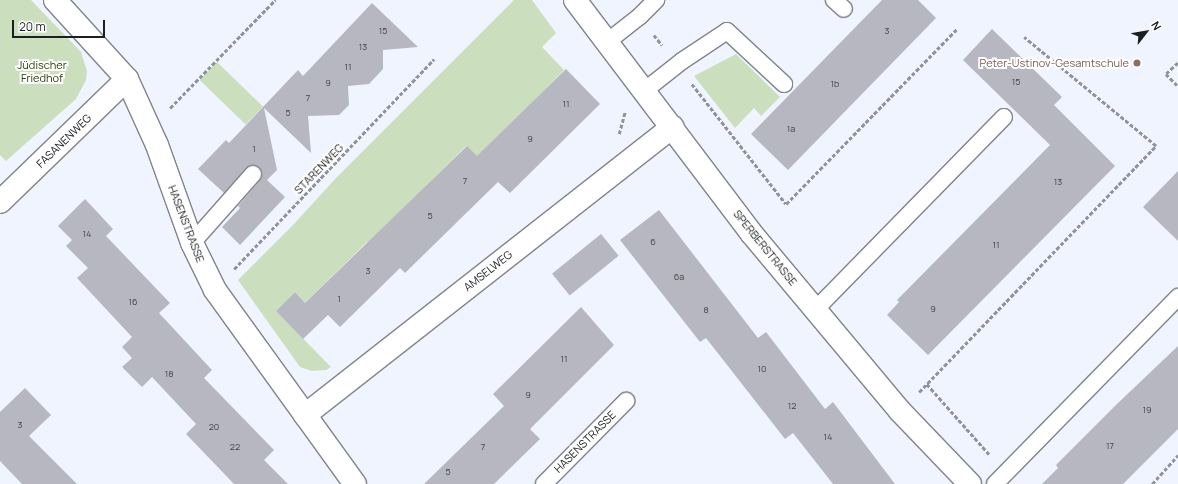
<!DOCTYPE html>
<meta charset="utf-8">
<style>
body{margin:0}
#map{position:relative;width:1178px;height:484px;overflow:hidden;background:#f0f4fe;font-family:Manrope,sans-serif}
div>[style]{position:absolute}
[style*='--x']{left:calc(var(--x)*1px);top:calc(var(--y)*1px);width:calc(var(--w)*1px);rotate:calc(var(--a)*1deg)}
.green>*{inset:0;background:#cbdfbf;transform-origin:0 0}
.building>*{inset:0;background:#b7b7c1;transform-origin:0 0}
.path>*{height:2.5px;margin-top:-1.25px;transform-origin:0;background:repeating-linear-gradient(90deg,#909399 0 4px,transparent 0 6px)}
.roads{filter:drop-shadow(1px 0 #81848d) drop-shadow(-1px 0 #81848d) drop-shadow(0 1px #81848d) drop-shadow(0 -1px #81848d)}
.lane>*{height:16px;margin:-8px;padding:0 8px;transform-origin:8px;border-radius:8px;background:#fff}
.street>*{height:22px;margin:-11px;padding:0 11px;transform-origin:11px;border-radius:11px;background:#fff}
.dots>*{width:11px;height:11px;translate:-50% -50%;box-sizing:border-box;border:2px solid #fff;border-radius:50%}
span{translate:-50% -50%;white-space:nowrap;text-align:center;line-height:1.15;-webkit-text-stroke:4px #fff;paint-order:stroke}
.number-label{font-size:9px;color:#434449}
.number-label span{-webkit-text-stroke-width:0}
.education-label{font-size:11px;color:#785e54}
.right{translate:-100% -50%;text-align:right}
.park-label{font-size:11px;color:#203b05}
.street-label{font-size:11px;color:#1c1e21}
.north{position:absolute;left:1126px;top:12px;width:40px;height:40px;-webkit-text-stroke:3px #fff;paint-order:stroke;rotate:59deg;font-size:11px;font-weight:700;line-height:16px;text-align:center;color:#1c1e21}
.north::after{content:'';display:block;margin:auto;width:14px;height:18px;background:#1c1e21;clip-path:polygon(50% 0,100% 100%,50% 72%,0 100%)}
.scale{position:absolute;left:12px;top:20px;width:93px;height:18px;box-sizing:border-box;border:2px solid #1c1e21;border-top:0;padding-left:5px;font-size:12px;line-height:14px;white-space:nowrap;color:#1c1e21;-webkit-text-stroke:3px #fff;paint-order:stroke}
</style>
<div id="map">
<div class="green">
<div style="clip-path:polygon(0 0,31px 0,81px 52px,87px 71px,86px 80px,76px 99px,6px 161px,0 155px)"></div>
<div style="clip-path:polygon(514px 0,532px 0,556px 33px,542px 47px,564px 70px,531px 104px,488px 168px,466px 146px,396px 216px,382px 257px,367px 242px,305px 303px,295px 292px,276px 311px,331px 367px,326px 370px,312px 371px,300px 367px,238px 280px,293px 225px,336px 178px)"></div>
<div style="clip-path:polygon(736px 54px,780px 97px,761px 116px,754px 108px,735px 128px,694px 76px)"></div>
<div style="left:217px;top:62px;width:64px;height:25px;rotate:44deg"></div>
</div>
<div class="building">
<div style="clip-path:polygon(882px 0,918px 0,936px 18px,788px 170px,751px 134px)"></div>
<div style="clip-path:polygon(372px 3px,418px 47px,383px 50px,383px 69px,369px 84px,348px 86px,349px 105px,339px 115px,308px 116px,311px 153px,264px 108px,277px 170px,267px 180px,285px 197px,240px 245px,222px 227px,240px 208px,238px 206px,260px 180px,262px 171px,255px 165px,250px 165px,224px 193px,198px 169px,226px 140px,229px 143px,298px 70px,303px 76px)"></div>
<div style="clip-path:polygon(992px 29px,1062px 97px,1054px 105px,1115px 166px,928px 355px,887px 315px,899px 302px,897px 300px,1050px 145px,963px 60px)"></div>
<div style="clip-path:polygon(566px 69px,600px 104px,510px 193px,498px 182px,405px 273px,400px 268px,340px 327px,328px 315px,303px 339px,276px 311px,295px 292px,305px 303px,467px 146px,477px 156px)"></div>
<div style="clip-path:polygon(1178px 171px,1178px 241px,1143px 207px)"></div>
<div style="clip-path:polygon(85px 199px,113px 229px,106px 236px,170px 303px,159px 313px,212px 370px,204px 378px,274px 450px,264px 460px,288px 484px,234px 484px,186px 434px,196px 424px,152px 377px,142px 387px,122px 367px,132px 358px,122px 347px,132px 337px,77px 278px,88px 268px,66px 246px,72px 240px,58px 226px)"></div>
<div style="clip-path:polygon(659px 210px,758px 338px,766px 332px,825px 409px,833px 402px,895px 484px,833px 484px,793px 433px,785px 439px,706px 338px,700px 342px,620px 240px)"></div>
<div style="left:601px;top:234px;width:28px;height:63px;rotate:51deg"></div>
<div style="clip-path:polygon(581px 307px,614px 345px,530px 429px,540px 439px,494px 484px,424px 484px,504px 406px,493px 394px)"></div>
<div style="clip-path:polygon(1178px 346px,1178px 429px,1123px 484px,1042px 484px,1058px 468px,1056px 465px,1118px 403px)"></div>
<div style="clip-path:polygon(25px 388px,51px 415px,29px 436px,77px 484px,22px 484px,0 461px,0 412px)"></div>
</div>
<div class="path">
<div style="--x:654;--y:35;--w:13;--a:51"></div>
<div style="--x:1178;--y:63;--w:16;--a:137"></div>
<div style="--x:1166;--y:74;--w:17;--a:45"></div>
<div style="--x:692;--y:84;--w:152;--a:51.9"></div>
<div style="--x:786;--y:204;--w:245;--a:-45.7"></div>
<div style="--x:170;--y:108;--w:151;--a:-45.8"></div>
<div style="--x:619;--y:134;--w:24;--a:-75"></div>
<div style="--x:234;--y:269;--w:290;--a:-46.4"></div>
<div style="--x:927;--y:384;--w:94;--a:48.5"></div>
<div style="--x:919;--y:392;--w:342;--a:-46.1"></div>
<div style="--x:1156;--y:146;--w:171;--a:-140.5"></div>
<div style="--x:1152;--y:484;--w:39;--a:-48"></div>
</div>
<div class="roads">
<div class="lane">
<div style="--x:834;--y:0;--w:13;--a:42"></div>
<div style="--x:607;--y:42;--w:42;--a:-38.2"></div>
<div style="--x:640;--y:16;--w:23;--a:-45"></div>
<div style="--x:644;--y:91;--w:48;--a:-38.3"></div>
<div style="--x:682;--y:61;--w:54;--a:-33.7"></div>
<div style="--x:727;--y:31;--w:78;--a:42.9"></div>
<div style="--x:192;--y:243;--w:92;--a:-48.5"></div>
<div style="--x:815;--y:310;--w:270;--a:-45.6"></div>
<div style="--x:544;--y:484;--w:117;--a:-45.3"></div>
<div style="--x:995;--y:484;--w:262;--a:-45.6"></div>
</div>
<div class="street">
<div style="--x:55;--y:0;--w:107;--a:47.7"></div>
<div style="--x:127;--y:79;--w:72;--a:65.6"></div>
<div style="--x:157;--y:145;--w:104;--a:70.3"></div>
<div style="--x:192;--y:243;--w:52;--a:63.9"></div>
<div style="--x:215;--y:290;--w:239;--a:54.2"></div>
<div style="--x:575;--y:0;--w:293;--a:52.9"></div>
<div style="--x:752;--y:234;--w:231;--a:50.1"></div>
<div style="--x:900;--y:411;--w:101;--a:46.2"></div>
<div style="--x:0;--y:202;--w:177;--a:-44.1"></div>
<div style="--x:305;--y:415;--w:467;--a:-38.1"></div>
</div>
</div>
<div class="dots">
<div style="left:1137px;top:63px;background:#8d6e63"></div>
</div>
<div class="number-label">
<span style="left:383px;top:31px">15</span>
<span style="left:887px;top:31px">3</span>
<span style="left:363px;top:47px">13</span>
<span style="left:348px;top:67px">11</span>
<span style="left:1016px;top:82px">15</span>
<span style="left:328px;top:83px">9</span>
<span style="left:835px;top:84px">1b</span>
<span style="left:308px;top:98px">7</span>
<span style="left:566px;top:104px">11</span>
<span style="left:288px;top:113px">5</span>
<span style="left:791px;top:129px">1a</span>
<span style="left:530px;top:139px">9</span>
<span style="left:254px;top:149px">1</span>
<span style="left:465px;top:181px">7</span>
<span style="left:1058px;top:182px">13</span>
<span style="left:430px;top:216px">5</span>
<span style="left:87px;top:234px">14</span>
<span style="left:653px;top:242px">6</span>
<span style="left:996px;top:245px">11</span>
<span style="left:368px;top:271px">3</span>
<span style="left:679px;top:277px">6a</span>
<span style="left:339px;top:299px">1</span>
<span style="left:133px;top:302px">16</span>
<span style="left:933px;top:309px">9</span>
<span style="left:706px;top:310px">8</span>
<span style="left:564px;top:359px">11</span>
<span style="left:762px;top:369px">10</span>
<span style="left:169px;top:374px">18</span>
<span style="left:528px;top:395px">9</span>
<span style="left:792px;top:406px">12</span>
<span style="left:1147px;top:410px">19</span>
<span style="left:20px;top:425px">3</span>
<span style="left:214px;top:427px">20</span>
<span style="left:828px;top:437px">14</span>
<span style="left:1110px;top:446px">17</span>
<span style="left:235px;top:447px">22</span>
<span style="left:483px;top:447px">7</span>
<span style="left:448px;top:472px">5</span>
</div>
<div class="education-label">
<span class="right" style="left:1129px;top:63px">Peter-Ustinov-Gesamtschule</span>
</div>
<div class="park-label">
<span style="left:42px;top:72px">Jüdischer<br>Friedhof</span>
</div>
<div class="street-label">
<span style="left:64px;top:141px;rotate:-44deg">FASANENWEG</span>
<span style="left:319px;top:169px;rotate:-46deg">STARENWEG</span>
<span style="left:186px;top:224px;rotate:69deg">HASENSTRASSE</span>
<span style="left:765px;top:248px;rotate:51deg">SPERBERSTRASSE</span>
<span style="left:488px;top:271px;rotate:-38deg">AMSELWEG</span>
<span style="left:585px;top:442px;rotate:-45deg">HASENSTRASSE</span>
</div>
<div class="north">N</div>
<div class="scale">20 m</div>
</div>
